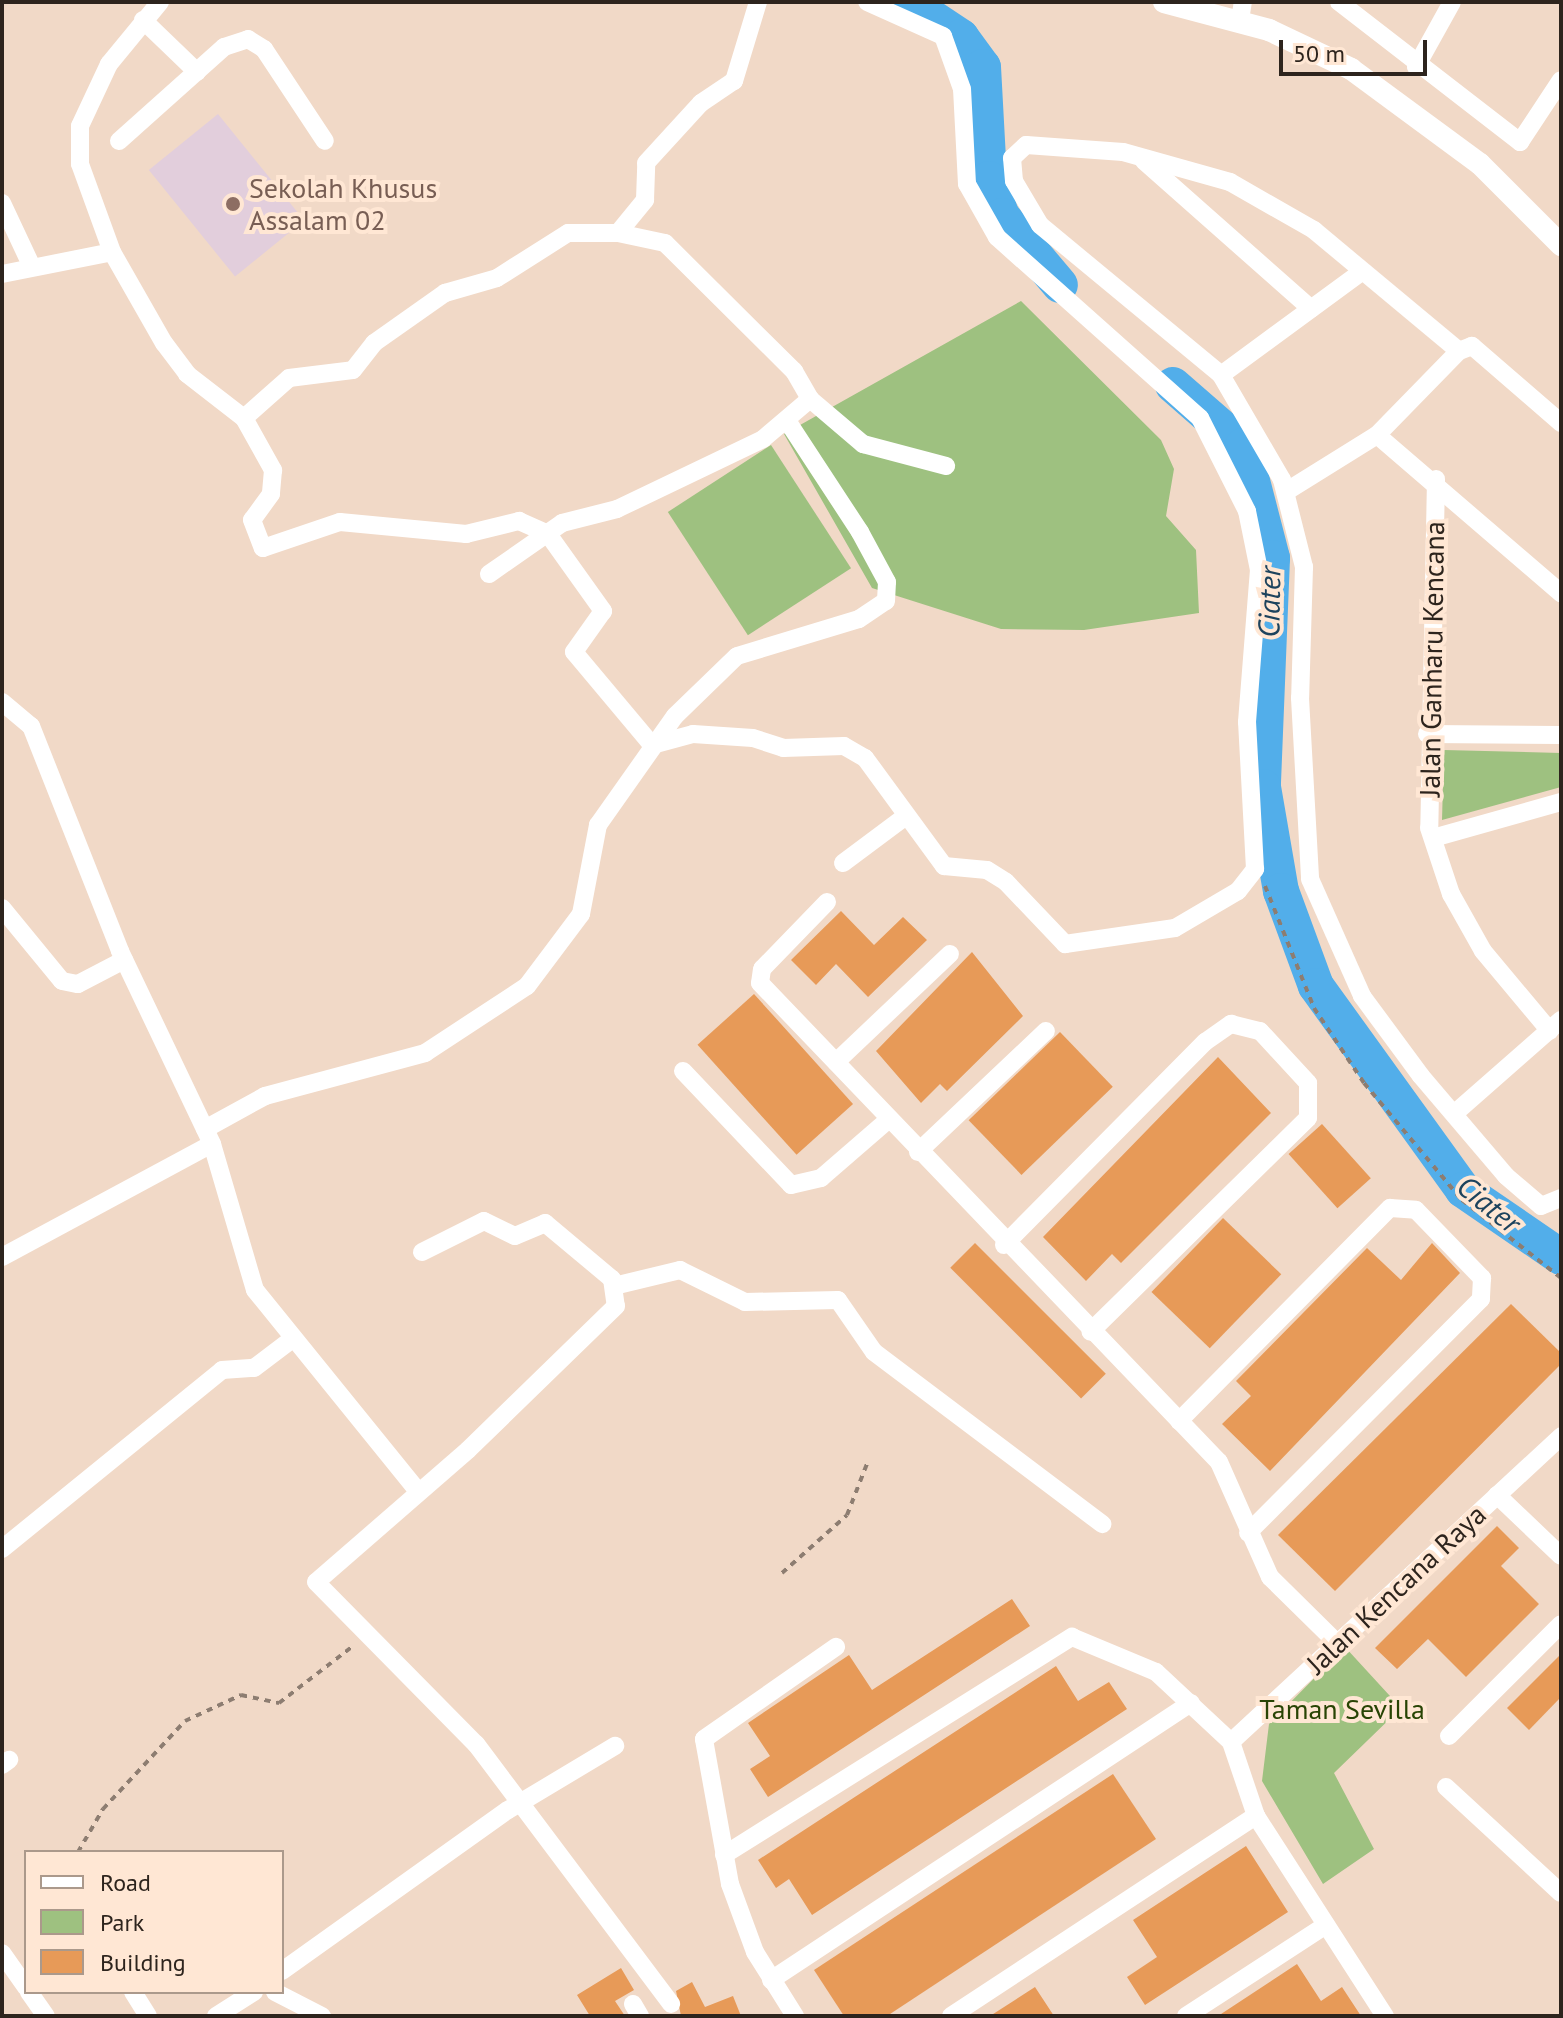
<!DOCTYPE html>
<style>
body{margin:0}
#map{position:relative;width:1563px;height:2018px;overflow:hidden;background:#f1d9c7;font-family:"PT Sans",sans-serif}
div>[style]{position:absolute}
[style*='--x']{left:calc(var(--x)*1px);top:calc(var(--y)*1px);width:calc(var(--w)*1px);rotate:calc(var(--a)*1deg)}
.education>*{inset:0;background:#e2cedc;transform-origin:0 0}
.green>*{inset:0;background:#9ec180;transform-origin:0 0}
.river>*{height:36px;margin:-18px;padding:0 18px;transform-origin:18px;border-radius:18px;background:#52aeea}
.building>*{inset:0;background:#e79a58;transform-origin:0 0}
.path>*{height:4px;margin-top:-2px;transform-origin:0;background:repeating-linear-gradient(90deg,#8d7d71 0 6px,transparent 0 12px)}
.minor>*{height:18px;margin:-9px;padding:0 9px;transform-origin:9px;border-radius:9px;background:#fff}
.tertiary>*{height:22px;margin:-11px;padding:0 11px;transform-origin:11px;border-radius:11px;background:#fff}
.dots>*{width:22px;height:22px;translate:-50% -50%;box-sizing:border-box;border:4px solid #ffe7d4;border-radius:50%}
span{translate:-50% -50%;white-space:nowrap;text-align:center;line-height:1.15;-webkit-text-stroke:8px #ffe7d4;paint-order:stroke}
.education-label{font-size:28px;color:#785e54}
.left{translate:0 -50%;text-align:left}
.street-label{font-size:28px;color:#2d241d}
.park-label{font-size:28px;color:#284404}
.water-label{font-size:30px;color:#1d435d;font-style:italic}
.frame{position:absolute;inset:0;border:4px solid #2d241d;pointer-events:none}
.legend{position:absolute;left:24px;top:1850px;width:260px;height:144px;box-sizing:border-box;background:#ffe7d4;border:2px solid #ab998b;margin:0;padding:10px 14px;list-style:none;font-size:24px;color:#2d241d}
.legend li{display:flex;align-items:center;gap:16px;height:40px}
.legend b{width:40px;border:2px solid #ab998b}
.scale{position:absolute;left:1279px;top:40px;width:148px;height:36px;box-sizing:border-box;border:4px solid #2d241d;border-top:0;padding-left:10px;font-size:24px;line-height:28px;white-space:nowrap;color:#2d241d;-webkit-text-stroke:6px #ffe7d4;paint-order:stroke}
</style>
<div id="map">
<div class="education">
<div style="left:218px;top:114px;width:137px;height:89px;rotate:51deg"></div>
</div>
<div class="green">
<div style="clip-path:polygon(1021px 301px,1161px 440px,1174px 469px,1166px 516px,1196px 550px,1199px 613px,1084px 630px,1001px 629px,872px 588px,784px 434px)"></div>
<div style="left:771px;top:445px;width:147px;height:123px;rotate:57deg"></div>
<div style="clip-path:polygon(1444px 750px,1561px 753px,1561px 787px,1442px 820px)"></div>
<div style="clip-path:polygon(1345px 1647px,1401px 1708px,1334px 1773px,1374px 1849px,1323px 1884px,1262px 1781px,1269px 1724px)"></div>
</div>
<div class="river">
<div style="--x:891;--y:2;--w:32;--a:16"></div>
<div style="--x:922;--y:11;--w:47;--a:33.7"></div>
<div style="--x:961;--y:37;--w:37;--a:54"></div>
<div style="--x:983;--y:67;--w:112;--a:86.9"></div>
<div style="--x:989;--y:179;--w:39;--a:71"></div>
<div style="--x:1002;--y:216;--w:90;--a:50"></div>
<div style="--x:1173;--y:385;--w:93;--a:41.1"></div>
<div style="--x:1243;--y:446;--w:116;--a:75.5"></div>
<div style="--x:1272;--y:558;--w:229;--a:92.3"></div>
<div style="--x:1263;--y:787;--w:106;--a:80.2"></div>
<div style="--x:1281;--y:891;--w:101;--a:69.8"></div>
<div style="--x:1316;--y:986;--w:251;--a:54.2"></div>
<div style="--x:1463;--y:1190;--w:119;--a:34.4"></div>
</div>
<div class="building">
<div style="clip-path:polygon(841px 911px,874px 945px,903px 917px,927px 940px,868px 997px,836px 964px,816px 985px,791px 960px)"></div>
<div style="clip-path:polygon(972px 952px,1023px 1016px,947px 1091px,940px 1084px,921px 1103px,876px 1051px)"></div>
<div style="left:754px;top:994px;width:148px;height:76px;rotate:48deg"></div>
<div style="left:1060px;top:1032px;width:76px;height:127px;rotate:46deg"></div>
<div style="clip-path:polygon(1218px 1057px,1271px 1113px,1121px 1263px,1112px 1254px,1086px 1281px,1043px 1237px)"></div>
<div style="left:1322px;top:1124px;width:73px;height:45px;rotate:48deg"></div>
<div style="left:1223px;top:1218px;width:81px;height:103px;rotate:44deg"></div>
<div style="left:975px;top:1243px;width:185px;height:35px;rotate:45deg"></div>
<div style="clip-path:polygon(1432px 1243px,1460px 1273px,1270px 1471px,1222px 1424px,1251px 1396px,1236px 1381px,1367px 1248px,1401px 1280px)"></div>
<div style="clip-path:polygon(1511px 1304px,1561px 1353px,1561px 1364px,1335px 1591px,1278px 1535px)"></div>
<div style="clip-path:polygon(1497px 1526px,1519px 1548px,1501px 1566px,1539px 1604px,1466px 1677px,1428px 1639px,1397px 1669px,1375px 1648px)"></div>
<div style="clip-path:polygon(1012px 1599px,1030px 1626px,768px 1797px,750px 1769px,770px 1756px,748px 1723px,849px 1655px,872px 1690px)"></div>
<div style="clip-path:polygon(1561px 1654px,1561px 1697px,1529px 1730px,1507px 1708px)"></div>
<div style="clip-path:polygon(1056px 1666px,1078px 1701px,1109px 1682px,1127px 1709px,812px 1915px,789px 1879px,776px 1888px,758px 1860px)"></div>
<div style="clip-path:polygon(1113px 1774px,1156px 1839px,887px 2016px,844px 2016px,814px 1970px)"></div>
<div style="clip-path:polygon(1246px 1846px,1288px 1912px,1145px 2005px,1127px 1977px,1157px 1957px,1133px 1920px)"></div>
<div style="clip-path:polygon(1297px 1964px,1321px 2001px,1342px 1987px,1361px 2016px,1218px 2016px)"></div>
<div style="clip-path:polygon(621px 1968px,634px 1990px,615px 2001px,625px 2016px,590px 2016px,577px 1995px)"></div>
<div style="clip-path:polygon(692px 1982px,705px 2007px,733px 1996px,741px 2016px,681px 2016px,676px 1991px)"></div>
<div style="clip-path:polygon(1035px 1987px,1054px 2016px,990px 2016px,1015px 2000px)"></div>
</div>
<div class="path">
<div style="--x:1265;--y:886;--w:131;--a:68.1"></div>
<div style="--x:1314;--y:1008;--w:90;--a:56.3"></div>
<div style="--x:1364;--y:1083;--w:153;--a:50.1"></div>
<div style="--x:1462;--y:1200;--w:126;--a:38.2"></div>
<div style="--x:782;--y:1573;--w:87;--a:-41.7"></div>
<div style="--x:847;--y:1515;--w:58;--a:-68.7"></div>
<div style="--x:78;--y:1852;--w:50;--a:-59.8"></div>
<div style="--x:103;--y:1809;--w:120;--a:-47"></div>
<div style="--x:185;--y:1721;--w:62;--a:-24.9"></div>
<div style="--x:241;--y:1695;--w:39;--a:12"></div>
<div style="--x:279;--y:1703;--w:93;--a:-37.6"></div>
</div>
<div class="minor">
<div style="--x:160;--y:2;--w:80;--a:129.4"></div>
<div style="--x:109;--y:64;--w:68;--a:115.1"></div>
<div style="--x:80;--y:126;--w:38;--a:90"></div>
<div style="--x:80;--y:164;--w:94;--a:70"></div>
<div style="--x:112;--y:252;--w:105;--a:60.3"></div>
<div style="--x:164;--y:343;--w:39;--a:53"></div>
<div style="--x:187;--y:374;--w:72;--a:37.7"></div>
<div style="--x:244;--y:418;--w:60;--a:60.9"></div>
<div style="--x:273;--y:470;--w:24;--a:95"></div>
<div style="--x:271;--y:494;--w:32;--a:126"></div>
<div style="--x:252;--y:520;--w:30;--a:69"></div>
<div style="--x:263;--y:548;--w:81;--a:-18.7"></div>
<div style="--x:340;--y:522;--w:127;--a:5.4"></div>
<div style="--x:466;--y:534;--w:55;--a:-13.8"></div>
<div style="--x:519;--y:521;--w:32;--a:24"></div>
<div style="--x:548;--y:534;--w:95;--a:54.5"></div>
<div style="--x:603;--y:611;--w:50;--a:125.3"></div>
<div style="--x:574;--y:652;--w:121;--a:50"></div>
<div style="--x:652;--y:745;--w:42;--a:-15"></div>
<div style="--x:693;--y:734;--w:60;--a:3.8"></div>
<div style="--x:753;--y:738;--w:32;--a:18"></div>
<div style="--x:783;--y:748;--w:61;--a:-1.9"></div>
<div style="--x:844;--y:746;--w:24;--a:30"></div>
<div style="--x:865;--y:758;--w:134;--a:53.8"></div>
<div style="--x:944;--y:866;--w:43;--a:5.3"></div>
<div style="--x:987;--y:870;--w:22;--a:32"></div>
<div style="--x:1006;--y:882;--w:86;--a:46.4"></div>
<div style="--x:1065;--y:944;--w:111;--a:-8.3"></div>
<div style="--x:1175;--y:928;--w:73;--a:-30.4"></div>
<div style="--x:1238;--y:891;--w:28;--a:-52"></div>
<div style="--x:1255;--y:869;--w:147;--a:-93.1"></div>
<div style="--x:1247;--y:722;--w:152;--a:-85.5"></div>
<div style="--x:1259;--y:570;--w:60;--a:-101.5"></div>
<div style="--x:1247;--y:511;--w:104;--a:-116.8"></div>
<div style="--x:1200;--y:418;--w:272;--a:-138.3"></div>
<div style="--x:997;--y:237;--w:61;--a:-119.5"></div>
<div style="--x:967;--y:184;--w:95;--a:-93"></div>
<div style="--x:962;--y:89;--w:56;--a:-109.7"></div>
<div style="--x:943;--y:36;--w:83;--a:-155.9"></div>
<div style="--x:1339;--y:2;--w:229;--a:37.7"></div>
<div style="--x:1520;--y:142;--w:74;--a:-56.5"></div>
<div style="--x:143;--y:20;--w:75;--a:43.9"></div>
<div style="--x:1240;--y:20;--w:18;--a:-81"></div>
<div style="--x:1416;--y:67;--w:74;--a:-61"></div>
<div style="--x:119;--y:141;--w:141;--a:-41.8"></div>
<div style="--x:224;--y:47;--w:25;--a:-18"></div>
<div style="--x:248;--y:39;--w:19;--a:32"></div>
<div style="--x:264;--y:49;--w:110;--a:56.5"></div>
<div style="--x:1144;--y:161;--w:223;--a:41.5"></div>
<div style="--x:2;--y:203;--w:68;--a:64.9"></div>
<div style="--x:618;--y:233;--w:48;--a:12"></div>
<div style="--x:665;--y:243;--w:182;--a:44.8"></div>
<div style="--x:794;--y:371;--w:32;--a:60"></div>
<div style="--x:810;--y:399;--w:70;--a:40.3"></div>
<div style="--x:863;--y:444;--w:86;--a:14.8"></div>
<div style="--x:2;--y:274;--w:112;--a:-11.3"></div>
<div style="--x:1221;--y:375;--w:172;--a:-36.3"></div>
<div style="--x:244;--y:418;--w:60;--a:-41.6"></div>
<div style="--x:289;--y:378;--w:64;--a:-7.1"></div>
<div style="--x:353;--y:370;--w:34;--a:-52"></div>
<div style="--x:374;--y:343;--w:87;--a:-35.2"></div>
<div style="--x:445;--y:293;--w:54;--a:-16.1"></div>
<div style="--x:497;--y:278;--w:84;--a:-32.4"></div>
<div style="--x:568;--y:233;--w:50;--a:0"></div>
<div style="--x:618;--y:233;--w:43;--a:-50.7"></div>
<div style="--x:645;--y:200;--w:37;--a:-88"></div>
<div style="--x:646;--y:163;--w:81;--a:-47.5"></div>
<div style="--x:701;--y:103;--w:40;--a:-34"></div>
<div style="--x:734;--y:81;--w:83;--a:-73.1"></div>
<div style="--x:1561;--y:423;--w:118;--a:-139.1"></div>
<div style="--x:1472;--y:346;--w:14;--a:159"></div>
<div style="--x:1459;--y:351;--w:189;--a:-140.2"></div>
<div style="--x:1314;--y:230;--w:97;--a:-150.3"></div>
<div style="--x:1230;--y:182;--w:111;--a:-164.3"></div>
<div style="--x:1123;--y:152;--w:97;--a:-175.9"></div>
<div style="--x:1026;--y:145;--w:19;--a:137"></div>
<div style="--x:1012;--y:158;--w:23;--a:85"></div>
<div style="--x:1014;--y:181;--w:51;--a:59.4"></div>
<div style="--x:1040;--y:225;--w:235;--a:39.6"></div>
<div style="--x:1221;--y:375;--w:121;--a:59.8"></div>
<div style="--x:1282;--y:480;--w:90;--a:75.8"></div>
<div style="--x:1304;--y:567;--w:131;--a:91.7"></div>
<div style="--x:1300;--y:698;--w:181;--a:86.8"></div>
<div style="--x:1310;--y:879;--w:128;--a:66"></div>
<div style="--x:1362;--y:996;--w:99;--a:53.6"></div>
<div style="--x:1421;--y:1076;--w:131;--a:49.6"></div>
<div style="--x:1506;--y:1176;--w:46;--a:40.6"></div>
<div style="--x:1541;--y:1206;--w:22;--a:-22"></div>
<div style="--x:1377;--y:435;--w:243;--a:40.7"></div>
<div style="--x:1436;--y:479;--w:349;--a:91.1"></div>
<div style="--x:1429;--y:828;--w:70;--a:71.6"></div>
<div style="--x:1451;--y:894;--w:65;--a:60.7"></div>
<div style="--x:1483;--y:951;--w:104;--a:50.1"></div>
<div style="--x:1287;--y:491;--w:106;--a:-31.9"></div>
<div style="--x:1377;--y:435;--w:117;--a:-45.7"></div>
<div style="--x:489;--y:574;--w:89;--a:-34.9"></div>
<div style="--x:562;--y:523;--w:57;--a:-14.3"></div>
<div style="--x:617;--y:509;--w:162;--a:-25.6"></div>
<div style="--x:763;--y:439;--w:62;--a:-40.4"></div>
<div style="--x:2;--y:702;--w:38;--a:40"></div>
<div style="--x:31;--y:726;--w:242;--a:68.4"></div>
<div style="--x:120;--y:951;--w:214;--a:64.5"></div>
<div style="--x:212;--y:1144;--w:152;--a:73.6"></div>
<div style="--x:255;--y:1290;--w:259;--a:51"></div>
<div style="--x:1427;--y:734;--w:134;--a:0.4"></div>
<div style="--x:1433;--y:838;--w:133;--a:-15.7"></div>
<div style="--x:843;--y:863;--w:79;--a:-36.7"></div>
<div style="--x:827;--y:902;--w:93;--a:134.1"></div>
<div style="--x:762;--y:969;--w:14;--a:98"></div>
<div style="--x:760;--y:983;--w:663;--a:46.22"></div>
<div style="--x:1219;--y:1462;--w:126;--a:66.1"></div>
<div style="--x:1270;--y:1577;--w:95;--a:44.6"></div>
<div style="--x:2;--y:908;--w:94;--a:50.6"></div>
<div style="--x:62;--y:981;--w:16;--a:11"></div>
<div style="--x:78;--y:984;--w:52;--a:-27.6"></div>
<div style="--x:836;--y:1062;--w:157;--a:-43.5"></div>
<div style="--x:683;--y:1071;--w:157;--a:46.5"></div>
<div style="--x:791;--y:1185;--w:31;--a:-13"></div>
<div style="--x:821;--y:1178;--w:89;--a:-40.9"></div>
<div style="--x:1455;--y:1113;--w:141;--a:-41.3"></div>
<div style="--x:205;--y:1129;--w:68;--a:-28.8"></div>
<div style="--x:265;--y:1096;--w:166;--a:-15"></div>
<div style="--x:425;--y:1053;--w:122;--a:-33.3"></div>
<div style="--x:527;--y:986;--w:90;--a:-53.1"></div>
<div style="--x:581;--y:914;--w:91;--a:-79.2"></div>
<div style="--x:598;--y:825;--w:133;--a:-54.8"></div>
<div style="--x:675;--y:716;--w:86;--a:-44.1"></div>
<div style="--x:737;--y:656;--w:127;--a:-16.9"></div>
<div style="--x:859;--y:619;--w:32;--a:-34"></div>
<div style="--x:886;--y:601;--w:19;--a:-87"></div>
<div style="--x:887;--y:582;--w:57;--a:-118.4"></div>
<div style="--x:860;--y:532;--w:131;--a:-123.2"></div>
<div style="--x:918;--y:1152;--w:176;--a:-43.4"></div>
<div style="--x:1004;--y:1245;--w:286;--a:-45.3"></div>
<div style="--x:1205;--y:1042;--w:32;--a:-35"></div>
<div style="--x:1231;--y:1024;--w:30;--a:14"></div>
<div style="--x:1260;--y:1031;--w:71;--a:47.3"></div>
<div style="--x:1308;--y:1083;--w:35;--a:90"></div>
<div style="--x:1308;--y:1118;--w:305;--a:135.5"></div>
<div style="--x:422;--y:1252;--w:69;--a:-26.6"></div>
<div style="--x:484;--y:1221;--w:34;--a:26"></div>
<div style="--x:515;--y:1236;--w:33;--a:-23"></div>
<div style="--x:545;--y:1223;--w:87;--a:39.9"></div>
<div style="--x:612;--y:1279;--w:27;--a:82"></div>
<div style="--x:616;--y:1306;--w:206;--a:135.8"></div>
<div style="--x:468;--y:1450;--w:201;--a:139"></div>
<div style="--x:316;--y:1582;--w:228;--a:45.4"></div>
<div style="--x:476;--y:1744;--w:325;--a:53.1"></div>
<div style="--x:2;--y:1257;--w:238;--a:-28.3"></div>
<div style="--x:618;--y:1285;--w:64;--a:-13.6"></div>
<div style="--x:680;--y:1270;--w:72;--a:26.2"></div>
<div style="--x:745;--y:1302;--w:93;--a:-1.2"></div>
<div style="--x:838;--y:1300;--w:63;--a:55.3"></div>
<div style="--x:874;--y:1352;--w:286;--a:37"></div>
<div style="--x:1179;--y:1421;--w:300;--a:-45.3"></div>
<div style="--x:1390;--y:1208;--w:26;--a:4"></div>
<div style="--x:1416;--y:1210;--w:95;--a:45.9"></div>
<div style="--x:1482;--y:1278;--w:21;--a:93"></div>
<div style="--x:1481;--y:1299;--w:330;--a:134.9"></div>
<div style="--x:1497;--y:1495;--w:88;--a:43.6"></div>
<div style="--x:2;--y:1549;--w:284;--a:-39.1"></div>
<div style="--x:222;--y:1370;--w:32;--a:-4"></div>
<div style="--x:254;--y:1368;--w:46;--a:-37.1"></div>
<div style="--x:1449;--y:1736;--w:158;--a:-45"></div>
<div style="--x:1231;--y:1742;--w:450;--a:-42.8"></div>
<div style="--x:2;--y:1765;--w:9;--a:-36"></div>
<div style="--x:1446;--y:1787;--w:156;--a:42.7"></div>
<div style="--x:724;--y:1855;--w:411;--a:-32.1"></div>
<div style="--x:1072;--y:1637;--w:91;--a:22.6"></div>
<div style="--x:1156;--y:1672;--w:103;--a:43"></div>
<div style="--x:1231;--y:1742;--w:78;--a:71.3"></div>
<div style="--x:1256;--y:1816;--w:238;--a:57.2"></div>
<div style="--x:2;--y:1953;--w:42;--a:54.8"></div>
<div style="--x:282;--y:1971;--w:277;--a:-35.5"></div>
<div style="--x:508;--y:1810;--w:125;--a:-30.9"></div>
<div style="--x:771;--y:1980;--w:503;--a:-33.41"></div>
<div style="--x:29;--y:1992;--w:29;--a:55"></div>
<div style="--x:133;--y:1992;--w:28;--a:58"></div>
<div style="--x:275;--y:1992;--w:53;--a:27.1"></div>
<div style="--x:633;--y:2004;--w:14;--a:60"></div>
<div style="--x:216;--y:2016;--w:45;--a:-32.3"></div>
<div style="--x:795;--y:2016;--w:75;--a:-122"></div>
<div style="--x:755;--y:1952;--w:72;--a:-110.2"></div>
<div style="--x:730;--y:1884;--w:147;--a:-100.2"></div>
<div style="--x:704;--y:1739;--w:161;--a:-34.9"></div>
<div style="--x:951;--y:2016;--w:365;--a:-33.3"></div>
<div style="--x:1186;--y:2016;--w:167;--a:-33"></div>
</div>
<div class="tertiary">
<div style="--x:1164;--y:2;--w:109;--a:14.9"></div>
<div style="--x:1269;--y:30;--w:91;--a:25.4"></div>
<div style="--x:1351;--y:69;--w:160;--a:36.4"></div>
<div style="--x:1480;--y:164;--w:115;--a:45"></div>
</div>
<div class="dots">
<div style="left:233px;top:204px;background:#8d6e63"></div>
</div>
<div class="education-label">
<span class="left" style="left:249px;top:204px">Sekolah Khusus<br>Assalam 02</span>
</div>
<div class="street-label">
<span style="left:1432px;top:659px;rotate:-89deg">Jalan Ganharu Kencana</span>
<span style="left:1396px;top:1589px;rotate:-43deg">Jalan Kencana Raya</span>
</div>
<div class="park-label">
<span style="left:1342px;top:1709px">Taman Sevilla</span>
</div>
<div class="water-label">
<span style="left:1269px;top:602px;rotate:-89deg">Ciater</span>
<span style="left:1489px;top:1204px;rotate:39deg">Ciater</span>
</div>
<div class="frame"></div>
<ul class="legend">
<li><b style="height:10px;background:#fff"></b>Road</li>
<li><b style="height:22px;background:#9ec180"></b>Park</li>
<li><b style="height:22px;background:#e79a58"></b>Building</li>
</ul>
<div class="scale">50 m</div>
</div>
